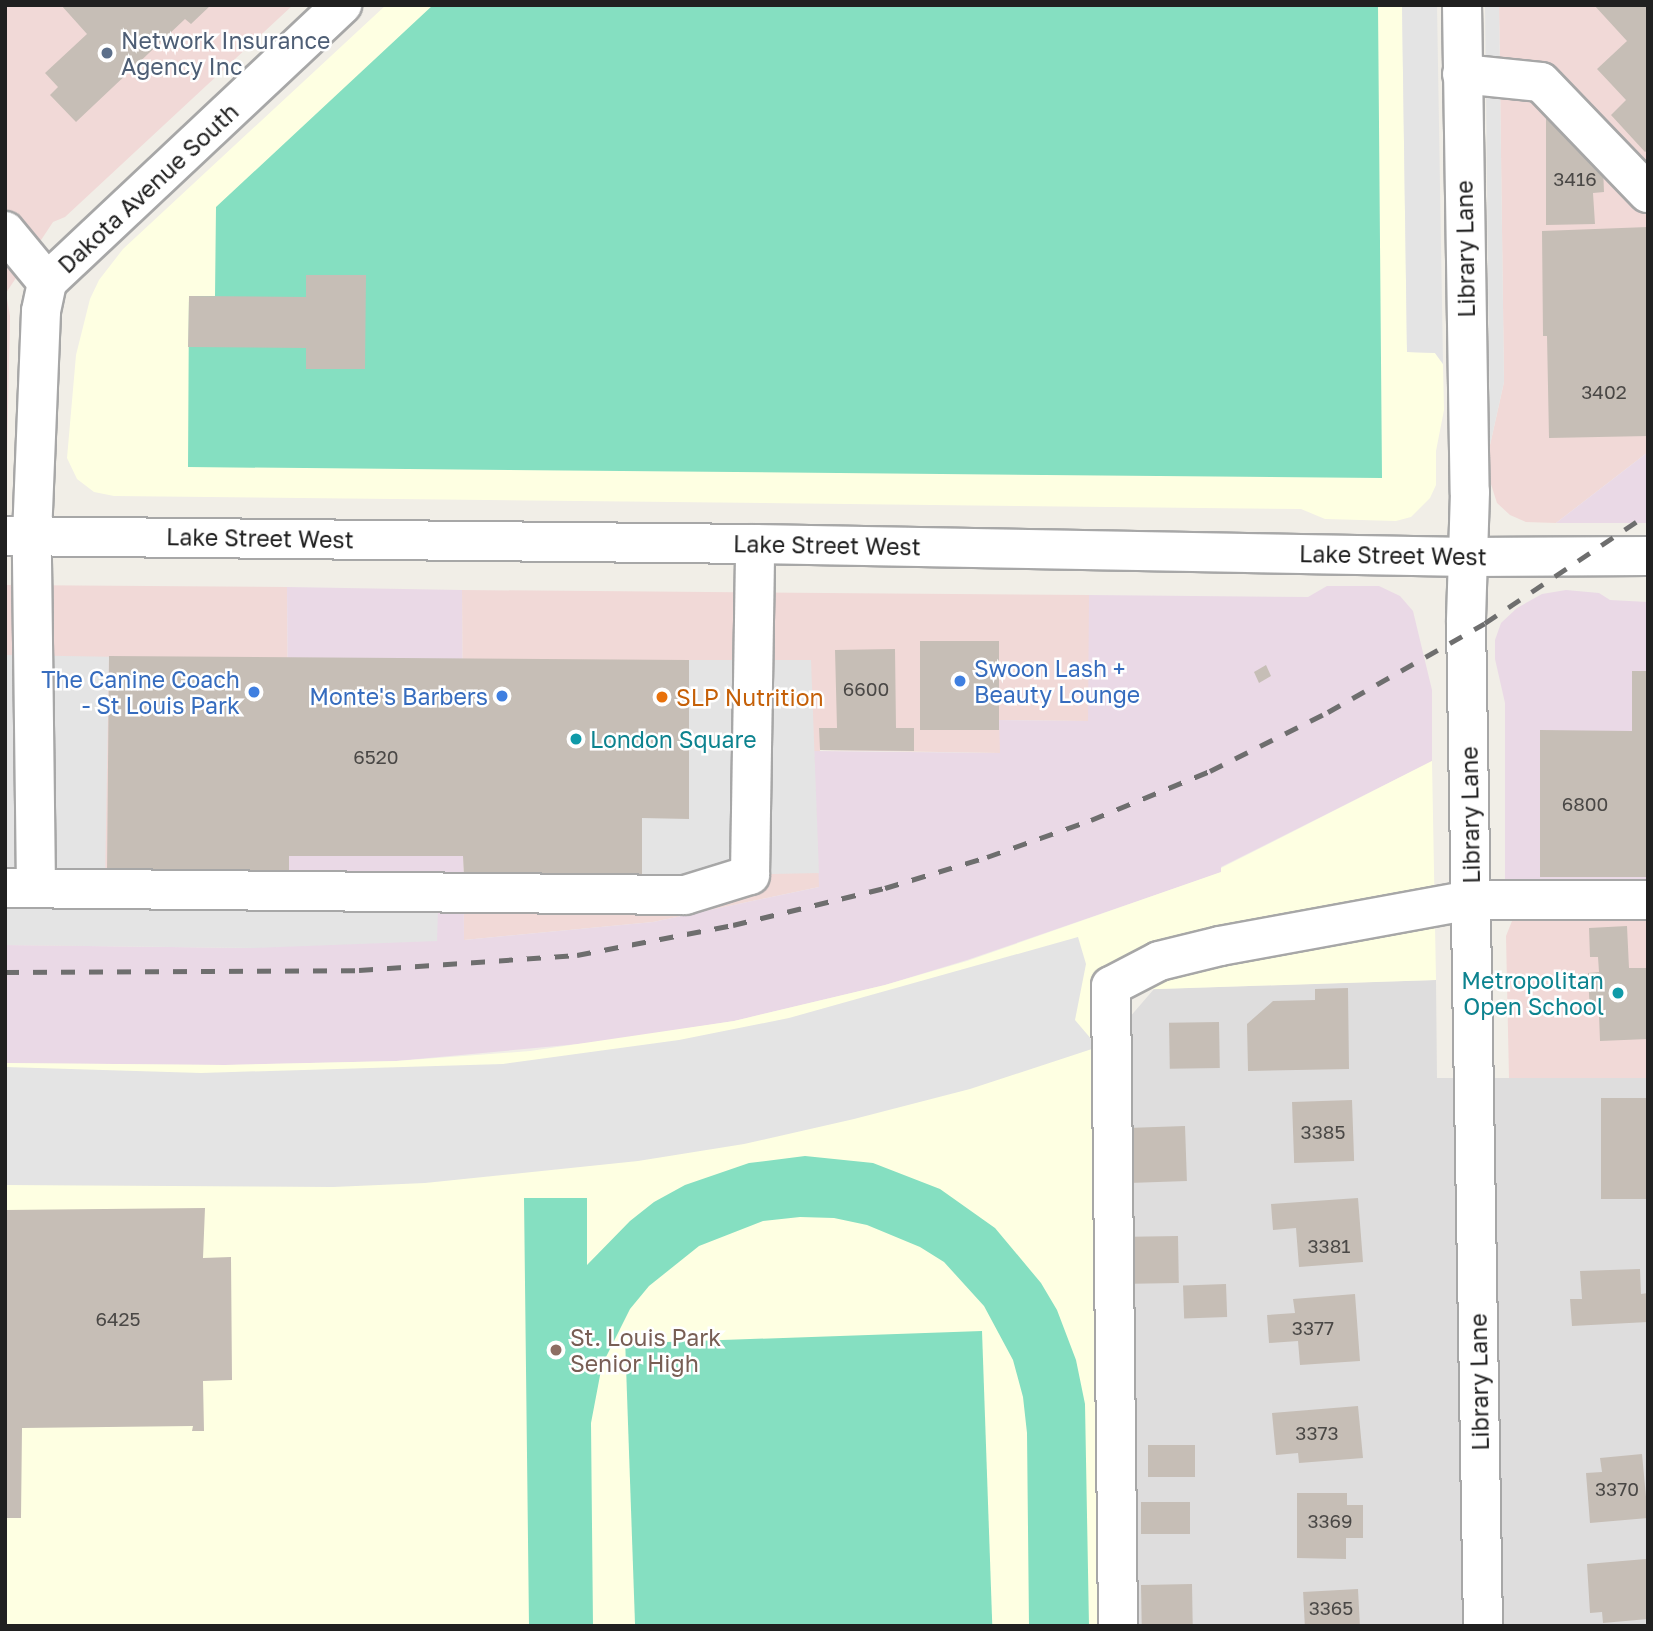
<!DOCTYPE html>
<style>
body{margin:0}
#map{position:relative;width:1653px;height:1631px;overflow:hidden;background:#f1eee7;font-family:"Golos Text",sans-serif}
div>[style]{position:absolute}
[style*='--x']{left:calc(var(--x)*1px);top:calc(var(--y)*1px);width:calc(var(--w)*1px);rotate:calc(var(--a)*1deg)}
.residential>*{inset:0;background:#dedddd}
.commercial>*{inset:0;background:#f1d9d7}
.industrial>*{inset:0;background:#ead9e6}
.education>*{inset:0;background:#feffe2}
.pitch>*{inset:0;background:#85dfc1;transform-origin:0 0}
.parking>*{inset:0;background:#e4e4e4;transform-origin:0 0}
.building>*{inset:0;background:#c6beb6;transform-origin:0 0}
.roads{filter:drop-shadow(2px 0 #a7a7a7) drop-shadow(-2px 0 #a7a7a7) drop-shadow(0 2px #a7a7a7) drop-shadow(0 -2px #a7a7a7)}
.minor>*{height:38px;margin:-19px;padding:0 19px;transform-origin:19px;border-radius:19px;background:#fff}
.rail>*{height:5px;margin-top:-2.5px;transform-origin:0;background:repeating-linear-gradient(90deg,#6e6e6e 0 14px,transparent 0 28px)}
.dots>*{width:19px;height:19px;translate:-50% -50%;box-sizing:border-box;border:4px solid #fff;border-radius:50%}
span{translate:-50% -50%;white-space:nowrap;text-align:center;line-height:1.15;-webkit-text-stroke:5px #fff;paint-order:stroke}
.number-label{font-size:19px;color:#4a4846}
.number-label span{-webkit-text-stroke-width:0}
.service-label{font-size:23px;color:#4e5e75}
.left{translate:0 -50%;text-align:left}
.street-label{font-size:23px;color:#202020}
.shop-label{font-size:23px;color:#366cbe}
.right{translate:-100% -50%;text-align:right}
.food-label{font-size:23px;color:#c56008}
.culture-label{font-size:23px;color:#0d838f}
.education-label{font-size:23px;color:#785e54}
.frame{position:absolute;inset:0;border:7px solid #202020;pointer-events:none}
</style>
<div id="map">
<div class="residential">
<div style="clip-path:polygon(1436px 980px,1437px 1078px,1648px 1078px,1648px 1626px,1128px 1626px,1129px 1018px,1154px 989px)"></div>
</div>
<div class="commercial">
<div style="clip-path:polygon(5px 5px,293px 5px,65px 217px,53px 222px,6px 293px,10px 316px,5px 552px)"></div>
<div style="clip-path:polygon(1499px 5px,1648px 5px,1648px 452px,1556px 523px,1526px 522px,1510px 515px,1497px 503px,1489px 478px,1490px 445px,1504px 382px)"></div>
<div style="clip-path:polygon(5px 585px,287px 587px,289px 856px,127px 946px,5px 945px)"></div>
<div style="clip-path:polygon(462px 590px,1089px 595px,1089px 721px,1000px 720px,1000px 753px,820px 750px,819px 887px,653px 922px,464px 940px)"></div>
<div style="clip-path:polygon(1648px 911px,1648px 1078px,1509px 1078px,1506px 936px,1514px 916px)"></div>
</div>
<div class="industrial">
<div style="clip-path:polygon(1648px 452px,1648px 523px,1556px 523px)"></div>
<div style="clip-path:polygon(1327px 586px,1379px 586px,1400px 596px,1413px 611px,1432px 690px,1432px 761px,1221px 867px,1222px 872px,967px 960px,885px 985px,734px 1021px,600px 1042px,396px 1061px,225px 1065px,5px 1063px,5px 945px,254px 948px,289px 856px,287px 587px,462px 590px,464px 940px,653px 922px,819px 887px,814px 751px,1000px 753px,999px 720px,1088px 721px,1089px 595px,1308px 597px)"></div>
<div style="clip-path:polygon(1566px 590px,1599px 593px,1610px 600px,1648px 602px,1648px 892px,1505px 888px,1505px 703px,1495px 659px,1495px 640px,1501px 623px,1517px 608px,1542px 594px)"></div>
</div>
<div class="education">
<div style="clip-path:polygon(386px 5px,1402px 5px,1407px 352px,1435px 353px,1443px 364px,1444px 410px,1436px 451px,1436px 485px,1430px 498px,1411px 517px,1396px 521px,1325px 519px,1301px 509px,114px 496px,94px 492px,77px 479px,67px 458px,76px 355px,90px 299px,99px 280px,123px 249px)"></div>
<div style="clip-path:polygon(1432px 761px,1436px 980px,1099px 991px,1110px 1626px,5px 1626px,5px 1063px,225px 1065px,396px 1061px,530px 1051px,734px 1021px,885px 985px,967px 961px,1221px 872px,1221px 868px)"></div>
</div>
<div class="pitch">
<div style="clip-path:polygon(433px 5px,1378px 5px,1382px 478px,188px 467px,189px 296px,215px 296px,216px 207px)"></div>
<div style="clip-path:polygon(805px 1156px,873px 1163px,940px 1189px,995px 1228px,1041px 1283px,1057px 1310px,1076px 1360px,1085px 1404px,1089px 1626px,1029px 1626px,1027px 1433px,1023px 1397px,1013px 1360px,984px 1306px,944px 1262px,920px 1247px,867px 1225px,834px 1218px,800px 1217px,763px 1221px,699px 1246px,649px 1286px,630px 1309px,602px 1365px,591px 1423px,593px 1626px,529px 1626px,524px 1198px,587px 1198px,587px 1265px,630px 1221px,654px 1202px,685px 1185px,749px 1163px)"></div>
<div style="left:982px;top:1331px;width:295px;height:357px;rotate:88deg"></div>
</div>
<div class="parking">
<div style="clip-path:polygon(1402px 5px,1437px 5px,1443px 364px,1435px 353px,1407px 352px)"></div>
<div style="clip-path:polygon(1485px 5px,1499px 5px,1504px 382px,1490px 445px)"></div>
<div style="left:5px;top:655px;width:104px;height:217px;rotate:1deg"></div>
<div style="clip-path:polygon(689px 660px,811px 660px,819px 873px,642px 877px,642px 818px,689px 818px)"></div>
<div style="clip-path:polygon(5px 906px,438px 910px,437px 941px,254px 948px,5px 945px)"></div>
<div style="clip-path:polygon(1078px 937px,1086px 964px,1075px 1020px,1098px 1047px,970px 1089px,854px 1119px,744px 1144px,638px 1161px,425px 1183px,333px 1187px,5px 1185px,5px 1067px,201px 1073px,503px 1064px,679px 1040px,789px 1018px)"></div>
</div>
<div class="building">
<div style="clip-path:polygon(61px 5px,211px 5px,191px 24px,185px 19px,76px 122px,50px 95px,58px 87px,45px 73px,87px 34px)"></div>
<div style="clip-path:polygon(1594px 5px,1648px 5px,1648px 150px,1645px 152px,1611px 115px,1626px 100px,1597px 69px,1627px 41px)"></div>
<div style="clip-path:polygon(1546px 117px,1603px 167px,1604px 192px,1593px 193px,1595px 224px,1546px 225px)"></div>
<div style="clip-path:polygon(1648px 227px,1648px 436px,1549px 438px,1547px 336px,1543px 336px,1542px 231px)"></div>
<div style="clip-path:polygon(306px 275px,366px 275px,365px 369px,306px 369px,306px 348px,188px 347px,189px 296px,306px 297px)"></div>
<div style="left:920px;top:641px;width:79px;height:89px"></div>
<div style="clip-path:polygon(895px 649px,896px 728px,914px 728px,914px 751px,820px 750px,819px 728px,837px 728px,835px 650px)"></div>
<div style="clip-path:polygon(109px 656px,689px 660px,689px 819px,642px 818px,642px 877px,464px 876px,463px 856px,289px 856px,289px 874px,107px 873px)"></div>
<div style="clip-path:polygon(1266px 665px,1271px 676px,1259px 683px,1254px 672px)"></div>
<div style="clip-path:polygon(1632px 671px,1648px 671px,1648px 877px,1540px 877px,1540px 730px,1632px 731px)"></div>
<div style="clip-path:polygon(1627px 926px,1629px 968px,1648px 968px,1648px 1039px,1600px 1041px,1599px 1014px,1590px 1014px,1588px 973px,1599px 972px,1598px 957px,1590px 957px,1589px 928px)"></div>
<div style="clip-path:polygon(1348px 988px,1349px 1069px,1248px 1071px,1247px 1024px,1273px 1001px,1315px 1000px,1315px 989px)"></div>
<div style="left:1219px;top:1022px;width:46px;height:50px;rotate:89deg"></div>
<div style="left:1601px;top:1098px;width:47px;height:101px"></div>
<div style="left:1352px;top:1100px;width:61px;height:60px;rotate:88deg"></div>
<div style="left:1185px;top:1126px;width:55px;height:58px;rotate:88deg"></div>
<div style="clip-path:polygon(1358px 1198px,1363px 1262px,1299px 1267px,1296px 1228px,1273px 1230px,1271px 1204px)"></div>
<div style="clip-path:polygon(205px 1208px,203px 1258px,231px 1257px,232px 1380px,203px 1381px,204px 1431px,192px 1431px,193px 1426px,22px 1428px,21px 1518px,5px 1518px,5px 1210px)"></div>
<div style="left:1178px;top:1236px;width:47px;height:46px;rotate:89deg"></div>
<div style="clip-path:polygon(1640px 1269px,1641px 1294px,1648px 1293px,1648px 1322px,1572px 1326px,1570px 1299px,1582px 1299px,1580px 1271px)"></div>
<div style="left:1226px;top:1284px;width:33px;height:43px;rotate:88deg"></div>
<div style="clip-path:polygon(1355px 1294px,1360px 1361px,1300px 1365px,1298px 1341px,1269px 1343px,1267px 1315px,1295px 1313px,1293px 1299px)"></div>
<div style="clip-path:polygon(1358px 1406px,1363px 1458px,1299px 1463px,1298px 1453px,1276px 1455px,1272px 1413px)"></div>
<div style="left:1148px;top:1445px;width:47px;height:32px"></div>
<div style="clip-path:polygon(1642px 1454px,1648px 1518px,1590px 1523px,1586px 1473px,1602px 1472px,1600px 1458px)"></div>
<div style="clip-path:polygon(1297px 1493px,1347px 1493px,1347px 1505px,1363px 1505px,1363px 1538px,1346px 1538px,1346px 1559px,1297px 1558px)"></div>
<div style="left:1190px;top:1502px;width:32px;height:49px;rotate:90deg"></div>
<div style="clip-path:polygon(1646px 1559px,1648px 1619px,1603px 1623px,1602px 1612px,1590px 1613px,1587px 1564px)"></div>
<div style="left:1192px;top:1584px;width:42px;height:51px;rotate:89deg"></div>
<div style="left:1358px;top:1589px;width:37px;height:55px;rotate:87deg"></div>
</div>
<div class="roads">
<div class="minor">
<div style="--x:1462;--y:5;--w:487;--a:89.1"></div>
<div style="--x:1470;--y:492;--w:130;--a:91.8"></div>
<div style="--x:1466;--y:622;--w:1004;--a:89.03"></div>
<div style="--x:1462;--y:74;--w:79;--a:5.8"></div>
<div style="--x:1541;--y:82;--w:154;--a:46.1"></div>
<div style="--x:5;--y:231;--w:66;--a:50.5"></div>
<div style="--x:5;--y:536;--w:750;--a:0.61"></div>
<div style="--x:755;--y:544;--w:714;--a:1.04"></div>
<div style="--x:1469;--y:557;--w:179;--a:-0.3"></div>
<div style="--x:5;--y:888;--w:680;--a:0.59"></div>
<div style="--x:685;--y:895;--w:68;--a:-17.1"></div>
<div style="--x:750;--y:875;--w:331;--a:-89.1"></div>
<div style="--x:36;--y:888;--w:352;--a:-90.7"></div>
<div style="--x:32;--y:536;--w:225;--a:-87.7"></div>
<div style="--x:41;--y:311;--w:30;--a:-78"></div>
<div style="--x:47;--y:282;--w:405;--a:-43.2"></div>
<div style="--x:1118;--y:1626;--w:640;--a:-90.63"></div>
<div style="--x:1111;--y:986;--w:54;--a:-27.5"></div>
<div style="--x:1159;--y:961;--w:63;--a:-13.8"></div>
<div style="--x:1220;--y:946;--w:255;--a:-10.4"></div>
<div style="--x:1471;--y:900;--w:177;--a:0"></div>
</div>
</div>
<div class="rail">
<div style="--x:5;--y:972;--w:354;--a:-0.3"></div>
<div style="--x:359;--y:970;--w:219;--a:-3.9"></div>
<div style="--x:577;--y:955;--w:159;--a:-10.9"></div>
<div style="--x:733;--y:925;--w:156;--a:-13.7"></div>
<div style="--x:885;--y:888;--w:107;--a:-16.9"></div>
<div style="--x:987;--y:857;--w:110;--a:-19.6"></div>
<div style="--x:1091;--y:820;--w:129;--a:-22.4"></div>
<div style="--x:1210;--y:771;--w:132;--a:-26.6"></div>
<div style="--x:1328;--y:712;--w:180;--a:-29.5"></div>
<div style="--x:1485;--y:623;--w:196;--a:-33.8"></div>
</div>
<div class="dots">
<div style="left:107px;top:53px;background:#5c6f8a"></div>
<div style="left:960px;top:681px;background:#3f7fe0"></div>
<div style="left:254px;top:692px;background:#3f7fe0"></div>
<div style="left:502px;top:696px;background:#3f7fe0"></div>
<div style="left:662px;top:697px;background:#e8710a"></div>
<div style="left:576px;top:739px;background:#0f9aa8"></div>
<div style="left:1618px;top:993px;background:#0f9aa8"></div>
<div style="left:556px;top:1350px;background:#8d6e63"></div>
</div>
<div class="number-label">
<span style="left:1575px;top:179px">3416</span>
<span style="left:1604px;top:392px">3402</span>
<span style="left:866px;top:689px">6600</span>
<span style="left:376px;top:757px">6520</span>
<span style="left:1585px;top:804px">6800</span>
<span style="left:1323px;top:1132px">3385</span>
<span style="left:1329px;top:1246px">3381</span>
<span style="left:118px;top:1319px">6425</span>
<span style="left:1313px;top:1328px">3377</span>
<span style="left:1317px;top:1433px">3373</span>
<span style="left:1617px;top:1489px">3370</span>
<span style="left:1330px;top:1521px">3369</span>
<span style="left:1331px;top:1608px">3365</span>
</div>
<div class="service-label">
<span class="left" style="left:121px;top:53px">Network Insurance<br>Agency Inc</span>
</div>
<div class="street-label">
<span style="left:148px;top:188px;rotate:-43deg">Dakota Avenue South</span>
<span style="left:1465px;top:249px;rotate:-91deg">Library Lane</span>
<span style="left:260px;top:538px;rotate:1deg">Lake Street West</span>
<span style="left:827px;top:545px;rotate:1deg">Lake Street West</span>
<span style="left:1393px;top:555px;rotate:1deg">Lake Street West</span>
<span style="left:1470px;top:815px;rotate:-91deg">Library Lane</span>
<span style="left:1479px;top:1382px;rotate:-91deg">Library Lane</span>
</div>
<div class="shop-label">
<span class="left" style="left:974px;top:681px">Swoon Lash +<br>Beauty Lounge</span>
<span class="right" style="left:240px;top:692px">The Canine Coach<br>- St Louis Park</span>
<span class="right" style="left:488px;top:696px">Monte's Barbers</span>
</div>
<div class="food-label">
<span class="left" style="left:676px;top:697px">SLP Nutrition</span>
</div>
<div class="culture-label">
<span class="left" style="left:590px;top:739px">London Square</span>
<span class="right" style="left:1604px;top:993px">Metropolitan<br>Open School</span>
</div>
<div class="education-label">
<span class="left" style="left:570px;top:1350px">St. Louis Park<br>Senior High</span>
</div>
<div class="frame"></div>
</div>
